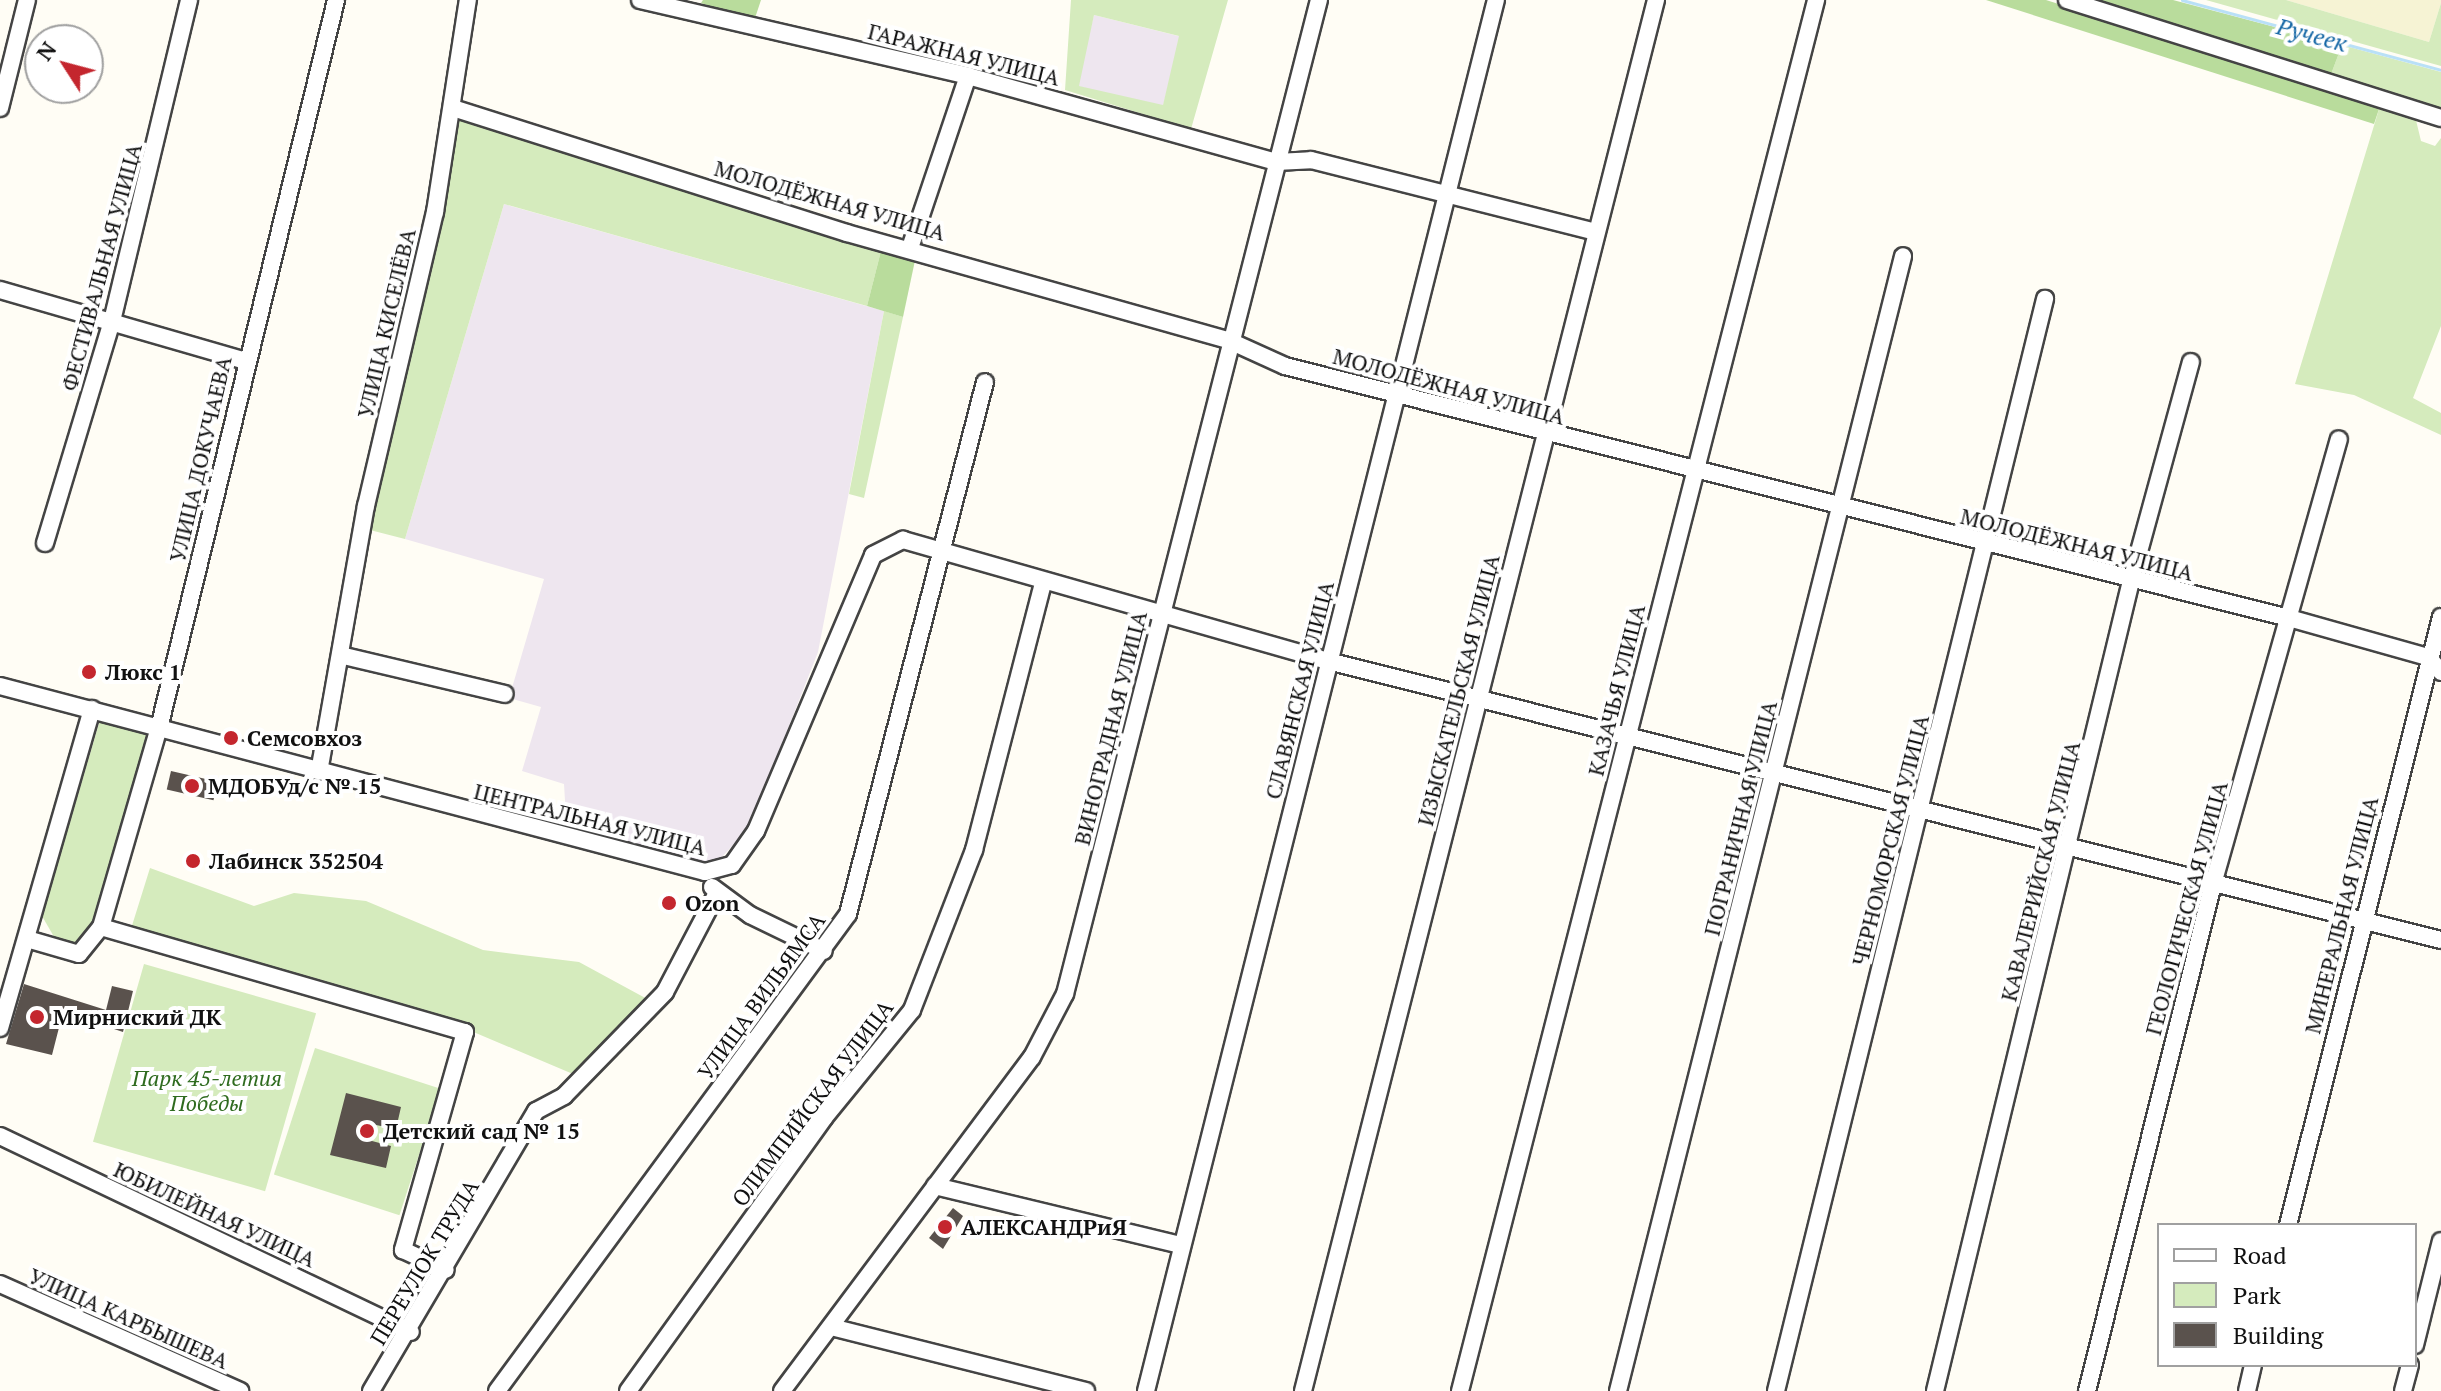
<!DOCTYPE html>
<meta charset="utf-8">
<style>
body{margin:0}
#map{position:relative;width:2441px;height:1391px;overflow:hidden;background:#fffdf5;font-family:"PT Serif",serif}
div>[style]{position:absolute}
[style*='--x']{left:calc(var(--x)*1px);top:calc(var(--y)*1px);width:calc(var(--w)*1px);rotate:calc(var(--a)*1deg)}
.industrial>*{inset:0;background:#eee6ef;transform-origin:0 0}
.farmland>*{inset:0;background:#f6f3d4}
.green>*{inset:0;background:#d5ebbd;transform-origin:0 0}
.forest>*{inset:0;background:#b9dc9c}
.stream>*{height:3px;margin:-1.5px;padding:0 1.5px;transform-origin:1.5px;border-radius:1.5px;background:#b9e0f7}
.building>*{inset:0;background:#5a524d;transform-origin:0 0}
.roads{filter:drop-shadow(2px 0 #444) drop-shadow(-2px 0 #444) drop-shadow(0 2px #444) drop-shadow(0 -2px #444)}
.minor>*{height:16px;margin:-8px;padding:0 8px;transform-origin:8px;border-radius:8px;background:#fff}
.dots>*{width:22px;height:22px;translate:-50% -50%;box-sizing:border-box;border:4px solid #fff;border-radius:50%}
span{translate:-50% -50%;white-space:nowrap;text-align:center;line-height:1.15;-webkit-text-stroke:8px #fff;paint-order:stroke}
.street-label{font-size:22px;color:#111}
.poi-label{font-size:22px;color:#111;font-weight:700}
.left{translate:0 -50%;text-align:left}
.park-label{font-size:22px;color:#2f6b1f;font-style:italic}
.water-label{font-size:24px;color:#1768a6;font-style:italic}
.legend{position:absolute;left:2157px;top:1223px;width:260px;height:144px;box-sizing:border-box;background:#fff;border:2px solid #a0a0a0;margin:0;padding:10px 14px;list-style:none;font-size:24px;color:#111}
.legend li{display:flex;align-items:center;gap:16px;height:40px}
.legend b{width:40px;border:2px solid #a0a0a0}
.north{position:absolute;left:24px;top:24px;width:80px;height:80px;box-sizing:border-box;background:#fff;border:2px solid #a0a0a0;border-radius:50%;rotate:306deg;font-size:22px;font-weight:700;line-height:32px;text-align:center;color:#111}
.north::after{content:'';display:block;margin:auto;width:28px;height:36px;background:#c4262e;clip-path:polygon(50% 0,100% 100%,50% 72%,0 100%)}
</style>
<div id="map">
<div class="industrial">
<div style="left:1094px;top:15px;width:89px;height:73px;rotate:14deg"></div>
<div style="clip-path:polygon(504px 204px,884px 311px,818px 652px,749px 828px,720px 859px,702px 864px,567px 834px,564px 784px,522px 771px,541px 707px,509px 698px,544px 579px,405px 539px)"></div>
</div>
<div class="farmland">
<div style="clip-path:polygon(2286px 0,2441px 0,2441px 3px,2429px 42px)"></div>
</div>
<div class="green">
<div style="clip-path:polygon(evenodd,1071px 0,1228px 0,1191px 129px,1065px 90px,1071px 0,1094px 15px,1179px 36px,1163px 105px,1079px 86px,1094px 15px)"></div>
<div style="clip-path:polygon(2206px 0,2286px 0,2429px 42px,2441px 3px,2441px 66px)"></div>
<div style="clip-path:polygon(2342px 45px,2441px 72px,2441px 110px,2330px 77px)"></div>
<div style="clip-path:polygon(2380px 106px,2415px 116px,2421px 141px,2435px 146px,2441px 138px,2441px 326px,2413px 398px,2441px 413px,2441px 435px,2354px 395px,2295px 384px)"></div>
<div style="clip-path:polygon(470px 118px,882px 247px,867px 306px,504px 204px,405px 539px,366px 529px,458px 121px)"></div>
<div style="clip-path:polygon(884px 311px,903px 317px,864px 498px,849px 494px)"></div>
<div style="clip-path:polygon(100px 720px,152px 732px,92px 928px,77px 942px,57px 942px,42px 916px)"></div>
<div style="clip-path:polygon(150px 868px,254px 906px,294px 893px,366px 901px,483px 950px,579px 962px,649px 1000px,580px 1077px,464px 1028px,130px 932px)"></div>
<div style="left:144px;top:964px;width:179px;height:185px;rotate:16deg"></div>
<div style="left:315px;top:1048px;width:132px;height:133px;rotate:18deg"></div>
</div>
<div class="forest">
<div style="clip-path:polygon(761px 0,754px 21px,701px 3px,703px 0)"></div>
<div style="clip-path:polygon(1986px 0,2046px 0,2380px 106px,2374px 124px)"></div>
<div style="clip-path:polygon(2084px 0,2173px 0,2342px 45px,2330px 77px)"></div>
<div style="clip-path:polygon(882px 247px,917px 251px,903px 317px,867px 306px)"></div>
</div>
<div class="stream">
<div style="--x:2182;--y:0;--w:268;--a:15.1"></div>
</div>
<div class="building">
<div style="left:171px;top:771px;width:48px;height:19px;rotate:13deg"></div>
<div style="clip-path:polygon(24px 984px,106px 1010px,112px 986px,133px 991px,123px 1032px,63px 1012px,52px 1055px,6px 1044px)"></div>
<div style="clip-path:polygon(346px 1093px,401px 1107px,396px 1129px,376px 1125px,372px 1141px,391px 1146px,386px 1168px,330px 1155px)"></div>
<div style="clip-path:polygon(953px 1208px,963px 1216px,943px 1249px,929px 1238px)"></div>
</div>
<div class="roads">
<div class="minor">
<div style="--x:640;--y:0;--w:337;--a:13"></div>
<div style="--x:968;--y:76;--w:320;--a:15.6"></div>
<div style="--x:1276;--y:162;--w:35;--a:-3"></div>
<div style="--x:1311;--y:160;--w:293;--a:14.2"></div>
<div style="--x:2067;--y:0;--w:392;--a:17.5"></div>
<div style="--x:0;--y:108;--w:111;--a:-76"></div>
<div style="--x:453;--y:108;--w:413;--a:17.6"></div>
<div style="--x:847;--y:233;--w:398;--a:15.7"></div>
<div style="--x:1230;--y:341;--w:60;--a:24.4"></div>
<div style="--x:1285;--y:366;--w:1035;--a:14.09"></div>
<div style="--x:2289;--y:618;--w:144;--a:15.7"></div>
<div style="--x:2428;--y:657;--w:20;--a:49"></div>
<div style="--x:911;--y:245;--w:178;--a:-71.4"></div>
<div style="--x:0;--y:290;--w:256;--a:16.1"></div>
<div style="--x:45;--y:543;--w:232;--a:-73.2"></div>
<div style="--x:112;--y:321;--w:330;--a:-76.5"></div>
<div style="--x:344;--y:656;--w:165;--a:13.3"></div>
<div style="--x:0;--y:686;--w:729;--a:14.78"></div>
<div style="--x:705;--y:872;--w:28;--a:-15"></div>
<div style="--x:732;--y:865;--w:42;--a:-54.8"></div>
<div style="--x:756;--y:831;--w:300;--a:-67"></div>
<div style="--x:873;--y:555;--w:34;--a:-27"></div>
<div style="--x:903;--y:540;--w:442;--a:15.9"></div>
<div style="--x:1328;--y:661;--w:1147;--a:14.07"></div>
<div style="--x:319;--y:772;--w:270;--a:-80"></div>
<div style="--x:366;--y:506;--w:302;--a:-76.8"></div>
<div style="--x:435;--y:212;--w:215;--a:-81.2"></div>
<div style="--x:712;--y:887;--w:47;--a:36.4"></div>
<div style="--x:750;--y:915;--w:82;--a:25.9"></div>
<div style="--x:101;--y:927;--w:207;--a:-73.8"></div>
<div style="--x:159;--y:728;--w:749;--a:-76.33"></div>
<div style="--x:27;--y:939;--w:54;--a:16.1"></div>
<div style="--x:79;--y:954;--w:35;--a:-51"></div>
<div style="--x:101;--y:927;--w:379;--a:16.1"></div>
<div style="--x:465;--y:1032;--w:227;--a:105.9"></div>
<div style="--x:403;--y:1250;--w:47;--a:24.9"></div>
<div style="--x:0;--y:1028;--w:332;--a:-73.9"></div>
<div style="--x:0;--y:1136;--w:455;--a:25.5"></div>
<div style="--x:935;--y:1186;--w:253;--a:13.5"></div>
<div style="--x:2288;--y:1225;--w:627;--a:-75.88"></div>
<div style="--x:0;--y:1284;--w:263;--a:24"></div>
<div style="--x:831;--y:1327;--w:263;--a:14.1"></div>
<div style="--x:2415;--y:1345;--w:107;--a:-76"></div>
<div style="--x:371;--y:1391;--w:325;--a:-59.5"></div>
<div style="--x:536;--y:1111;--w:32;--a:-28"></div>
<div style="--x:564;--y:1096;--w:145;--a:-45.8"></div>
<div style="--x:665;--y:992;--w:112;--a:-62.3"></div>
<div style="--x:497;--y:1391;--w:592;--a:-53.65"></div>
<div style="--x:848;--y:914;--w:549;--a:-75.56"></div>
<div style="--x:628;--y:1391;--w:336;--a:-54.3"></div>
<div style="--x:824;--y:1118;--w:139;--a:-50.8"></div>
<div style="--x:912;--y:1010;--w:172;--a:-68.8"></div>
<div style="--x:974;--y:850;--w:276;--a:-75.5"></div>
<div style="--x:782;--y:1391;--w:417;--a:-53.2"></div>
<div style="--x:1032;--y:1057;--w:71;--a:-62.4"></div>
<div style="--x:1065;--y:994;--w:1026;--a:-75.67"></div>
<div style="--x:1146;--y:1391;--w:1434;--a:-75.88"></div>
<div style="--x:1303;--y:1391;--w:1435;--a:-75.76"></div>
<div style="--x:1460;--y:1391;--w:1436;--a:-75.64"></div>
<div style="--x:1618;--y:1391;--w:1170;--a:-75.9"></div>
<div style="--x:1776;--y:1391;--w:1125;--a:-76.16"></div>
<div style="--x:1935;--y:1391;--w:833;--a:-76.4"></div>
<div style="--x:2131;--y:581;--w:227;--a:-74.7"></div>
<div style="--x:2087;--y:1391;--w:522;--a:-76.04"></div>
<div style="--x:2213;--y:884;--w:462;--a:-74.2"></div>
<div style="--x:2247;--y:1391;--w:27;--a:-77"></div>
<div style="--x:2403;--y:1391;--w:27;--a:-75"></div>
</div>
</div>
<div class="dots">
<div style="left:89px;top:672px;background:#c4262e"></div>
<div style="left:231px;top:738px;background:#c4262e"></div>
<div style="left:192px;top:786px;background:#c4262e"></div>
<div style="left:193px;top:861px;background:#c4262e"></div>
<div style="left:669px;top:903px;background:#c4262e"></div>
<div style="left:37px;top:1017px;background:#c4262e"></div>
<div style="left:367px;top:1131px;background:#c4262e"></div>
<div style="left:945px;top:1227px;background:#c4262e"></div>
</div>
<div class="street-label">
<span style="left:964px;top:54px;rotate:14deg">ГАРАЖНАЯ УЛИЦА</span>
<span style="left:830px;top:200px;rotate:16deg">МОЛОДЁЖНАЯ УЛИЦА</span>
<span style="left:101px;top:267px;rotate:-75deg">ФЕСТИВАЛЬНАЯ УЛИЦА</span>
<span style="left:386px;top:323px;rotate:-77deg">УЛИЦА КИСЕЛЁВА</span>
<span style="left:1449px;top:386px;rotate:15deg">МОЛОДЁЖНАЯ УЛИЦА</span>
<span style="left:200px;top:459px;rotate:-77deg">УЛИЦА ДОКУЧАЕВА</span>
<span style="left:2077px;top:544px;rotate:14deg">МОЛОДЁЖНАЯ УЛИЦА</span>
<span style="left:1299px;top:690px;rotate:-76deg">СЛАВЯНСКАЯ УЛИЦА</span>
<span style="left:1458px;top:690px;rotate:-76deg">ИЗЫСКАТЕЛЬСКАЯ УЛИЦА</span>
<span style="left:1616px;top:690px;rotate:-76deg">КАЗАЧЬЯ УЛИЦА</span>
<span style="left:1110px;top:728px;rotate:-76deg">ВИНОГРАДНАЯ УЛИЦА</span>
<span style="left:1740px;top:818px;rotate:-76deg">ПОГРАНИЧНАЯ УЛИЦА</span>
<span style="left:590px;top:819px;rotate:14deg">ЦЕНТРАЛЬНАЯ УЛИЦА</span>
<span style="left:1890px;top:840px;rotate:-76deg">ЧЕРНОМОРСКАЯ УЛИЦА</span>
<span style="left:2040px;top:871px;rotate:-76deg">КАВАЛЕРИЙСКАЯ УЛИЦА</span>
<span style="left:2186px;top:908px;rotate:-75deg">ГЕОЛОГИЧЕСКАЯ УЛИЦА</span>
<span style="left:2341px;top:915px;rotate:-76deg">МИНЕРАЛЬНАЯ УЛИЦА</span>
<span style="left:761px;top:996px;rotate:-54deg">УЛИЦА ВИЛЬЯМСА</span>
<span style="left:812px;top:1103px;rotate:-53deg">ОЛИМПИЙСКАЯ УЛИЦА</span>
<span style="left:215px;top:1214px;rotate:25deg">ЮБИЛЕЙНАЯ УЛИЦА</span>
<span style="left:424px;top:1262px;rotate:-59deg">ПЕРЕУЛОК ТРУДА</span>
<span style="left:129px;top:1318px;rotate:24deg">УЛИЦА КАРБЫШЕВА</span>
</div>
<div class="poi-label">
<span class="left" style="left:105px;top:672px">Люкс 1</span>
<span class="left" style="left:247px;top:738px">Семсовхоз</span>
<span class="left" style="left:208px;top:786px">МДОБУд/с № 15</span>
<span class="left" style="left:209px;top:861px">Лабинск 352504</span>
<span class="left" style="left:685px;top:903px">Ozon</span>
<span class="left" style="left:53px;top:1017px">Мирниский ДК</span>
<span class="left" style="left:383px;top:1131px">Детский сад № 15</span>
<span class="left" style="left:961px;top:1227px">АЛЕКСАНДРиЯ</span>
</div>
<div class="park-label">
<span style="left:207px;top:1090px">Парк 45-летия<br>Победы</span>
</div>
<div class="water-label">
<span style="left:2312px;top:35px;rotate:15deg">Ручеек</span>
</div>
<ul class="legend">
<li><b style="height:10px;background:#fff"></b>Road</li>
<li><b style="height:22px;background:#d5ebbd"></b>Park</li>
<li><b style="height:22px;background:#5a524d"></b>Building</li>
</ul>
<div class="north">N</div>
</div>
